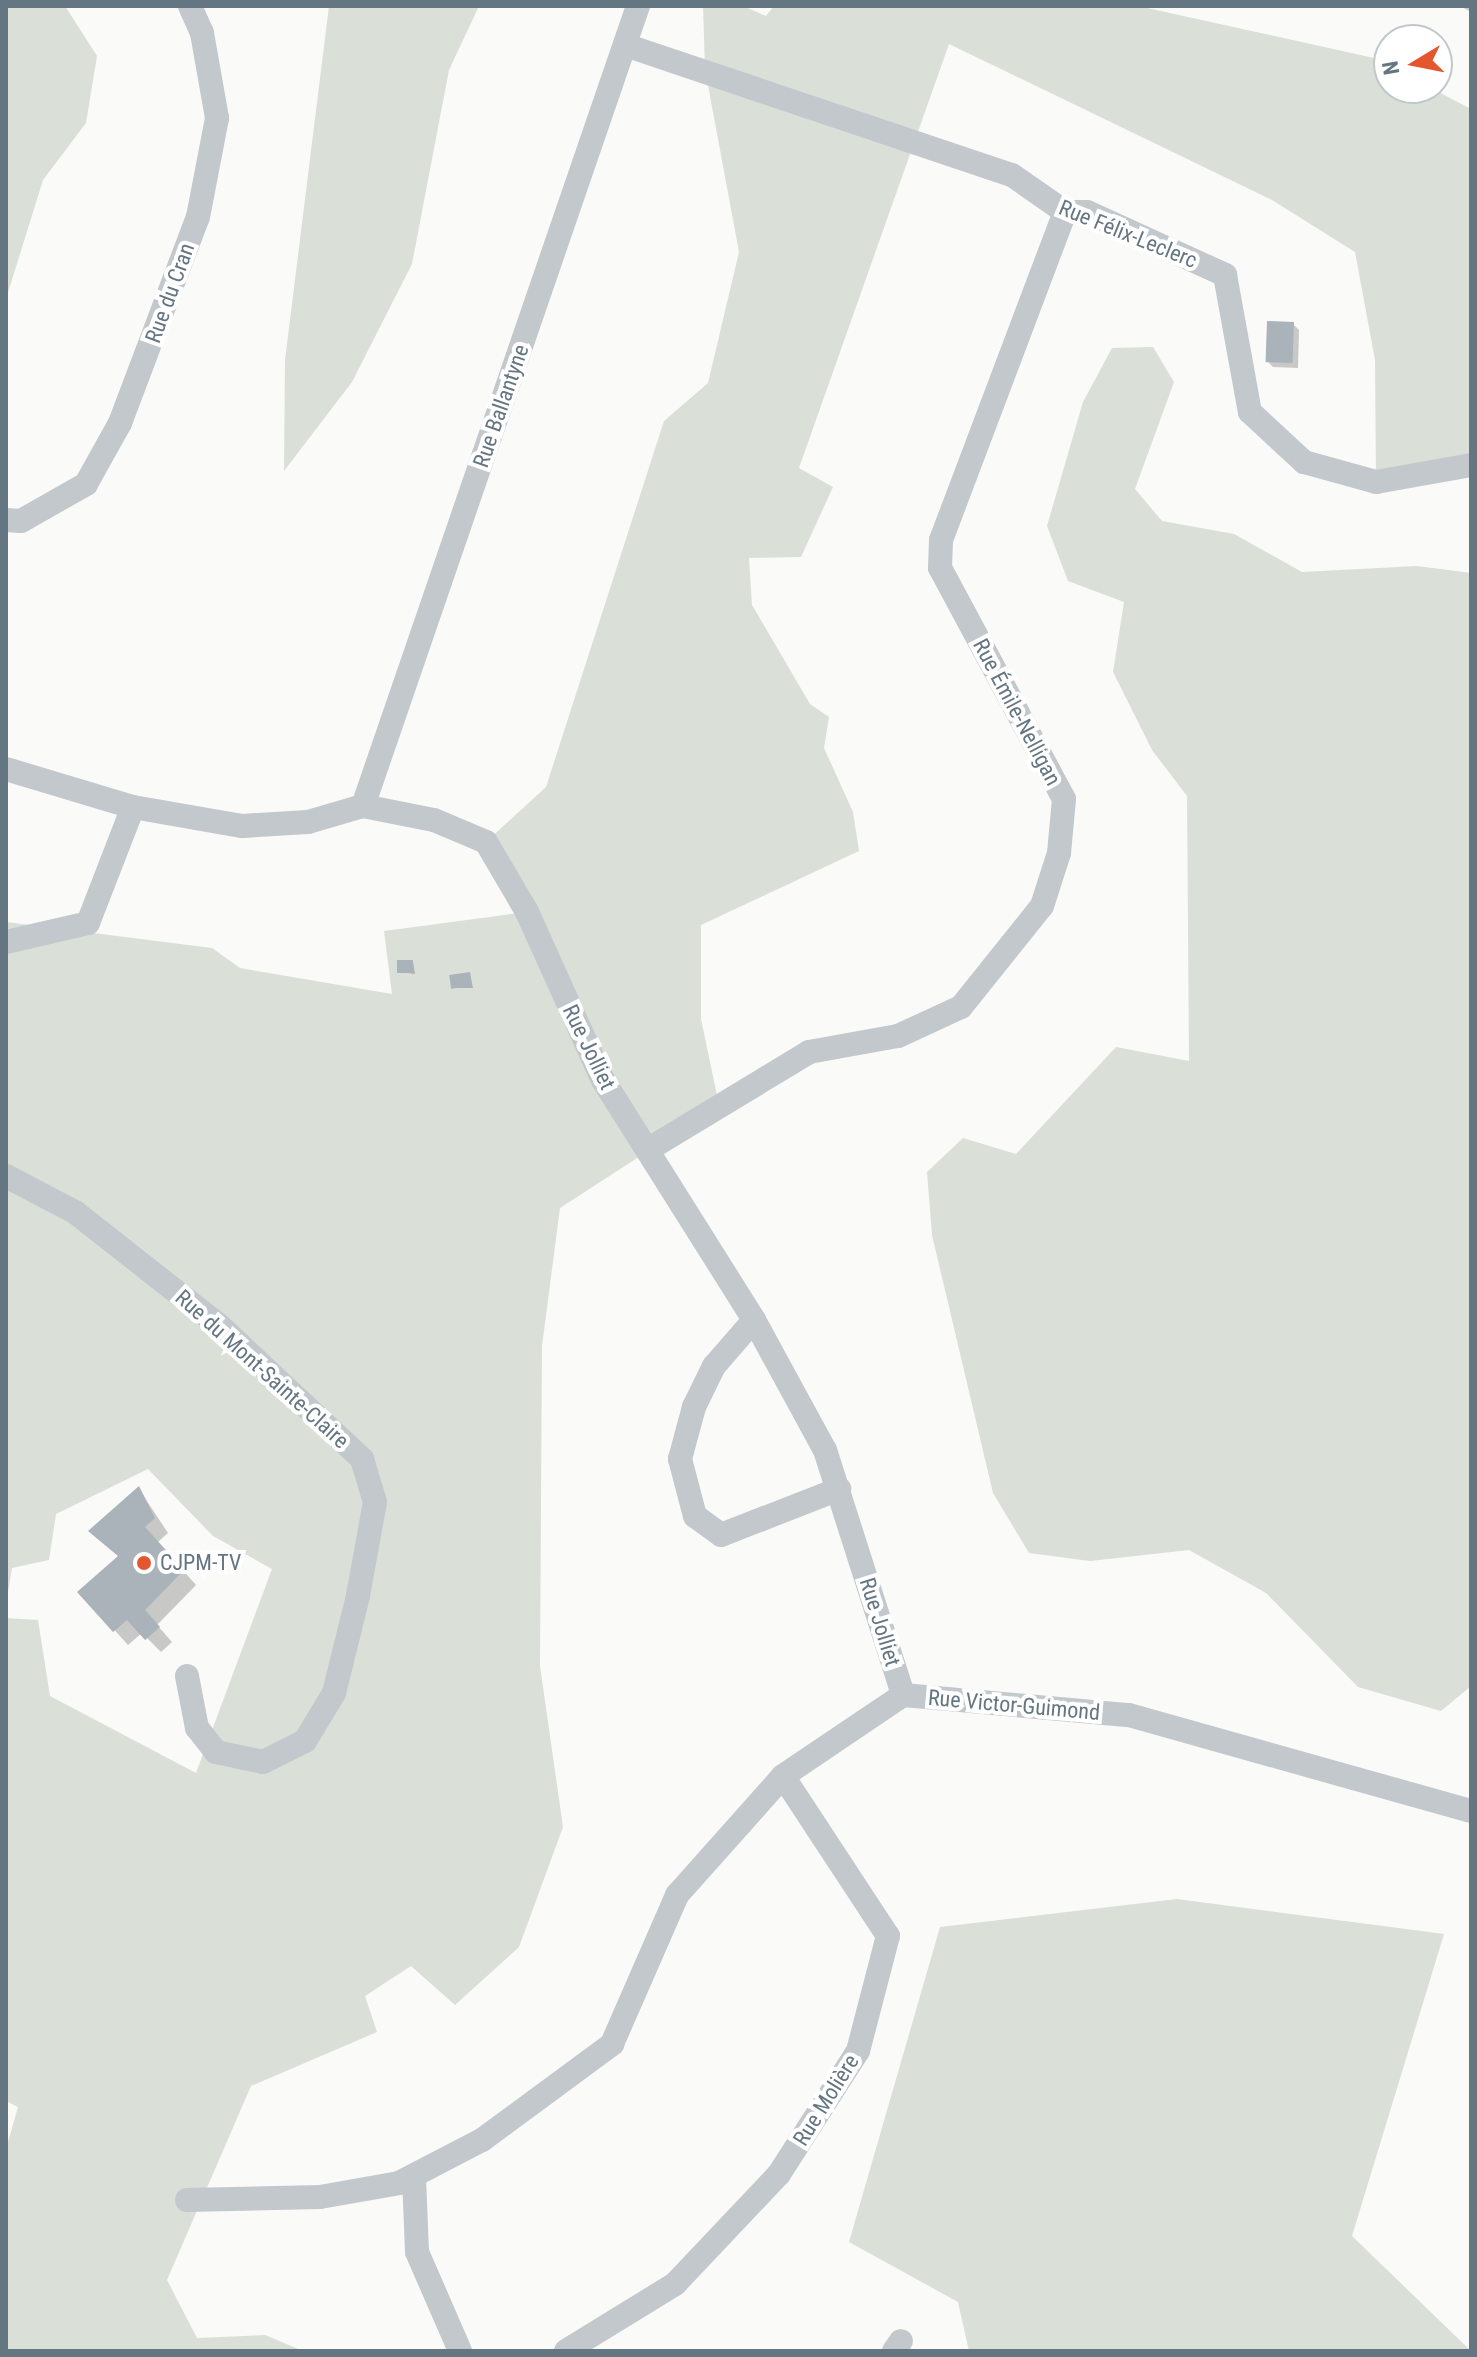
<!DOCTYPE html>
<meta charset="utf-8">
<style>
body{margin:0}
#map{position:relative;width:1477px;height:2357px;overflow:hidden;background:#fafaf8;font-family:"Roboto Condensed",sans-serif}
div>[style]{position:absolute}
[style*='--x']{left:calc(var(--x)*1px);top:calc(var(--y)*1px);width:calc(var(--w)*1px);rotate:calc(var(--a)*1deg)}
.green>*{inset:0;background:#dadfd7}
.shadow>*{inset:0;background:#0003}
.building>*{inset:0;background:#aab3b9;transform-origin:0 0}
.minor>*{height:24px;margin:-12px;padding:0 12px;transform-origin:12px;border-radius:12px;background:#c3c8cc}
.dots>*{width:22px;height:22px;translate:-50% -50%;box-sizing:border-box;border:4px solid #fff;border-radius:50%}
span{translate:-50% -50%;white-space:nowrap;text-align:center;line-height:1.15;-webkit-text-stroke:8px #fff;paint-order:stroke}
.street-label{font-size:22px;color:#657683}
.poi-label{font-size:22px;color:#657683}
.left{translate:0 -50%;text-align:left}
.frame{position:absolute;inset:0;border:8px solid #657683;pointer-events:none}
.north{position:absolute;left:1373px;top:24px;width:80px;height:80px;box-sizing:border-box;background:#fff;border:2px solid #c1c8cd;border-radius:50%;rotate:260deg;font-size:22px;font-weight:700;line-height:32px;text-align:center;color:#657683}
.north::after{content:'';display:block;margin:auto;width:28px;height:36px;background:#e4572e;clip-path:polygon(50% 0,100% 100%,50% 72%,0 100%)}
</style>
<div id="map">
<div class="green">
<div style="clip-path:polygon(6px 6px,65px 6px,97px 56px,86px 123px,43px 180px,6px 299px)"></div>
<div style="clip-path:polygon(329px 6px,479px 6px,449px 70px,412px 264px,352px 382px,284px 471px,285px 360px)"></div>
<div style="clip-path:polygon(703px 6px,743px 6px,766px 16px,774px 6px,1138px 6px,1374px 58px,1389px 66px,1389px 88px,1431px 88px,1471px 109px,1471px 455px,1376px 482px,1375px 360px,1355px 252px,1272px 200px,949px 44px,799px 468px,833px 487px,801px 557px,749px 558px,752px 605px,810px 704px,829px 717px,824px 748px,853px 812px,859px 851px,701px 925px,701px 1019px,719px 1105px,560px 1208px,542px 1346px,540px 1666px,563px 1827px,519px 1947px,455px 2005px,411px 1966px,365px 1996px,377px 2032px,251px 2086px,167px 2280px,197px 2338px,265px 2335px,303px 2351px,6px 2351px,6px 2149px,18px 2107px,6px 2101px,6px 1618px,38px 1620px,50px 1696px,196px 1773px,272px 1569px,213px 1536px,148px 1469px,56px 1514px,49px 1560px,12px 1568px,6px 1605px,6px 922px,212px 948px,240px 968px,392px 994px,384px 931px,527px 912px,486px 842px,546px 787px,664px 421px,708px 383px,739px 252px,705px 69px)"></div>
<div style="clip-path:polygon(1153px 347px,1174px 382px,1135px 489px,1162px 521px,1234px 534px,1302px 572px,1417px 566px,1471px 573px,1471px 1686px,1441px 1711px,1358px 1687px,1266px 1593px,1189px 1550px,1090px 1561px,1029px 1553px,993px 1493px,932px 1235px,927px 1172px,963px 1138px,1016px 1154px,1116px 1047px,1189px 1061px,1187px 796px,1152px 750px,1113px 672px,1124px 602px,1068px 581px,1047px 526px,1083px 402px,1112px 348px)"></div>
<div style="clip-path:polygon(1177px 1899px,1444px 1934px,1352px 2236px,1471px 2351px,969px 2351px,958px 2302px,849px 2242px,940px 1927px)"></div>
</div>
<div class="shadow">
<div style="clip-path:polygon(1471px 6px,1471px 12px,1460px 6px)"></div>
<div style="clip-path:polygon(1293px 324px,1299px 330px,1298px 368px,1273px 367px,1267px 361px)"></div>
<div style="clip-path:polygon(413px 962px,415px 974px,400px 972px)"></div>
<div style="clip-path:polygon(470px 974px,473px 988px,452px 988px)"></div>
<div style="clip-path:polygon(139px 1489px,168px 1533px,158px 1542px,196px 1585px,157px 1625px,172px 1642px,161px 1652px,142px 1633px,128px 1645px,80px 1592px,120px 1557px)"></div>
</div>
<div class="building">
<div style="left:1267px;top:321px;width:27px;height:41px;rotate:2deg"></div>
<div style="left:413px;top:960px;width:13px;height:16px;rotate:90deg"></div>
<div style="left:470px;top:972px;width:14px;height:21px;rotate:82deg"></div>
<div style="clip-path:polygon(139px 1486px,155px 1518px,145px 1527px,184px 1570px,145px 1610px,160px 1627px,145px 1640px,127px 1620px,113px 1632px,77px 1592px,118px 1556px,88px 1531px)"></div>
</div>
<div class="minor">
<div style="--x:625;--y:45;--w:408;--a:18.6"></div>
<div style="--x:1012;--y:175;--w:65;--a:34.9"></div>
<div style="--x:1065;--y:212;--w:22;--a:0"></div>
<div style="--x:1087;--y:212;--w:152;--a:24.5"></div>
<div style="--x:1225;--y:275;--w:139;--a:79.7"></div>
<div style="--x:1250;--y:412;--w:74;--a:42.8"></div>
<div style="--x:1304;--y:462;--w:75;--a:15.5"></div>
<div style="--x:1376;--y:482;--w:97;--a:-10.1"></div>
<div style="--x:6;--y:520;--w:15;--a:4"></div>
<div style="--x:21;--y:521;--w:75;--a:-29.6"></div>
<div style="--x:86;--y:484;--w:70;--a:-60.9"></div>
<div style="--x:120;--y:423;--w:220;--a:-69.3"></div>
<div style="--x:198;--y:217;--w:101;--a:-79.1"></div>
<div style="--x:217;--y:118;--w:86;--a:-100"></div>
<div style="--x:202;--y:33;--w:30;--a:-114"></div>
<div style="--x:6;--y:769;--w:133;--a:16.7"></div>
<div style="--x:133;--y:807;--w:111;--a:9.9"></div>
<div style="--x:242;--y:826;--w:66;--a:-3.5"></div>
<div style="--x:308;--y:822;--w:57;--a:-16.2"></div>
<div style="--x:363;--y:806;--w:72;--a:11.2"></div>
<div style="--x:434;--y:820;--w:56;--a:22.9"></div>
<div style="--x:486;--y:842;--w:81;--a:59.6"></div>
<div style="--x:527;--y:912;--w:184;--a:65.7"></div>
<div style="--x:603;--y:1080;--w:284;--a:57.8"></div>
<div style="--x:754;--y:1320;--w:148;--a:61.4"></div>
<div style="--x:825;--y:1450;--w:257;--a:72.3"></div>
<div style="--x:363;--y:806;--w:846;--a:-71.03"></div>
<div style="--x:6;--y:942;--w:84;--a:-13"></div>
<div style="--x:88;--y:923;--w:124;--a:-68.8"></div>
<div style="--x:649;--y:1149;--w:187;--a:-31.2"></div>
<div style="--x:809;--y:1052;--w:90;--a:-10.2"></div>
<div style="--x:898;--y:1036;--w:69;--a:-24.7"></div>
<div style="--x:961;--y:1007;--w:129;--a:-51.3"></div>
<div style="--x:1042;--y:906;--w:56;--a:-72.2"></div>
<div style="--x:1059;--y:853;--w:54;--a:-84.7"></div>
<div style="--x:1064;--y:799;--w:262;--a:-118.2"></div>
<div style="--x:940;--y:568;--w:28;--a:-88"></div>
<div style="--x:941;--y:540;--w:351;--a:-69.3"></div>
<div style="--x:6;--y:1176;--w:78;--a:27.6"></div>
<div style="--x:75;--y:1212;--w:184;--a:38.2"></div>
<div style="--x:220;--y:1326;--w:195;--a:43.1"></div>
<div style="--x:362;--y:1459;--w:45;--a:73.2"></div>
<div style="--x:375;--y:1502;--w:96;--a:100.3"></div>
<div style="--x:358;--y:1596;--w:100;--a:103.9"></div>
<div style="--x:334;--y:1693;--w:56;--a:121.1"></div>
<div style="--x:305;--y:1741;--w:47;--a:153.4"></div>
<div style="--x:263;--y:1762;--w:48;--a:-168"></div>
<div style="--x:216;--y:1752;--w:31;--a:-128"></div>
<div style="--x:197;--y:1728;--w:53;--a:-100.9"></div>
<div style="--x:754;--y:1320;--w:61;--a:131"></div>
<div style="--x:714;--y:1366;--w:46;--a:116"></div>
<div style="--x:694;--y:1407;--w:54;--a:105.1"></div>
<div style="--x:680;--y:1459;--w:59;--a:75.3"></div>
<div style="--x:695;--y:1516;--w:32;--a:36"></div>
<div style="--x:721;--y:1535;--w:127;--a:-21.3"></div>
<div style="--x:414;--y:2177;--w:75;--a:87.7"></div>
<div style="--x:417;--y:2252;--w:108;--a:66.5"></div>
<div style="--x:187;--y:2200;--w:133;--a:-1.3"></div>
<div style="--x:320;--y:2197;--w:80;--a:-10"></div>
<div style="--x:399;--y:2183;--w:93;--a:-27.4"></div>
<div style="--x:482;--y:2140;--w:162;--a:-36.4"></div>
<div style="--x:612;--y:2044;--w:163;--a:-66.4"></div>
<div style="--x:677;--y:1895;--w:159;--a:-48.3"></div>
<div style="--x:783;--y:1776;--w:145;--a:-34"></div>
<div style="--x:903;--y:1695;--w:227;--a:5.1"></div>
<div style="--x:1129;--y:1715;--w:355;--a:15.7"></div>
<div style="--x:566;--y:2351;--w:128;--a:-31.6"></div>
<div style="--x:675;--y:2284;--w:151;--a:-46.6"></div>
<div style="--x:779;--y:2174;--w:146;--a:-57.3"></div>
<div style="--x:858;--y:2051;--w:119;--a:-75.4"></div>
<div style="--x:888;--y:1936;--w:191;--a:-123.3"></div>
<div style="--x:894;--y:2351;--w:12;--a:-55"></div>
</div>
<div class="dots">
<div style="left:144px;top:1563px;background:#e4572e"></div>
</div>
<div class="street-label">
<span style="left:1128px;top:234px;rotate:22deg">Rue Félix-Leclerc</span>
<span style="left:170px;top:293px;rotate:-70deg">Rue du Cran</span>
<span style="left:501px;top:406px;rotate:-71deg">Rue Ballantyne</span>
<span style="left:1017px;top:712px;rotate:62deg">Rue Émile-Nelligan</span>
<span style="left:589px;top:1047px;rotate:64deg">Rue Jolliet</span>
<span style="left:262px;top:1369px;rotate:42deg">Rue du Mont-Sainte-Claire</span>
<span style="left:880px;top:1622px;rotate:73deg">Rue Jolliet</span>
<span style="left:1014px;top:1705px;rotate:5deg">Rue Victor-Guimond</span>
<span style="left:826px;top:2100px;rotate:-58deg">Rue Molière</span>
</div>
<div class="poi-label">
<span class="left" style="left:160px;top:1563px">CJPM-TV</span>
</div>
<div class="frame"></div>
<div class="north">N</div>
</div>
